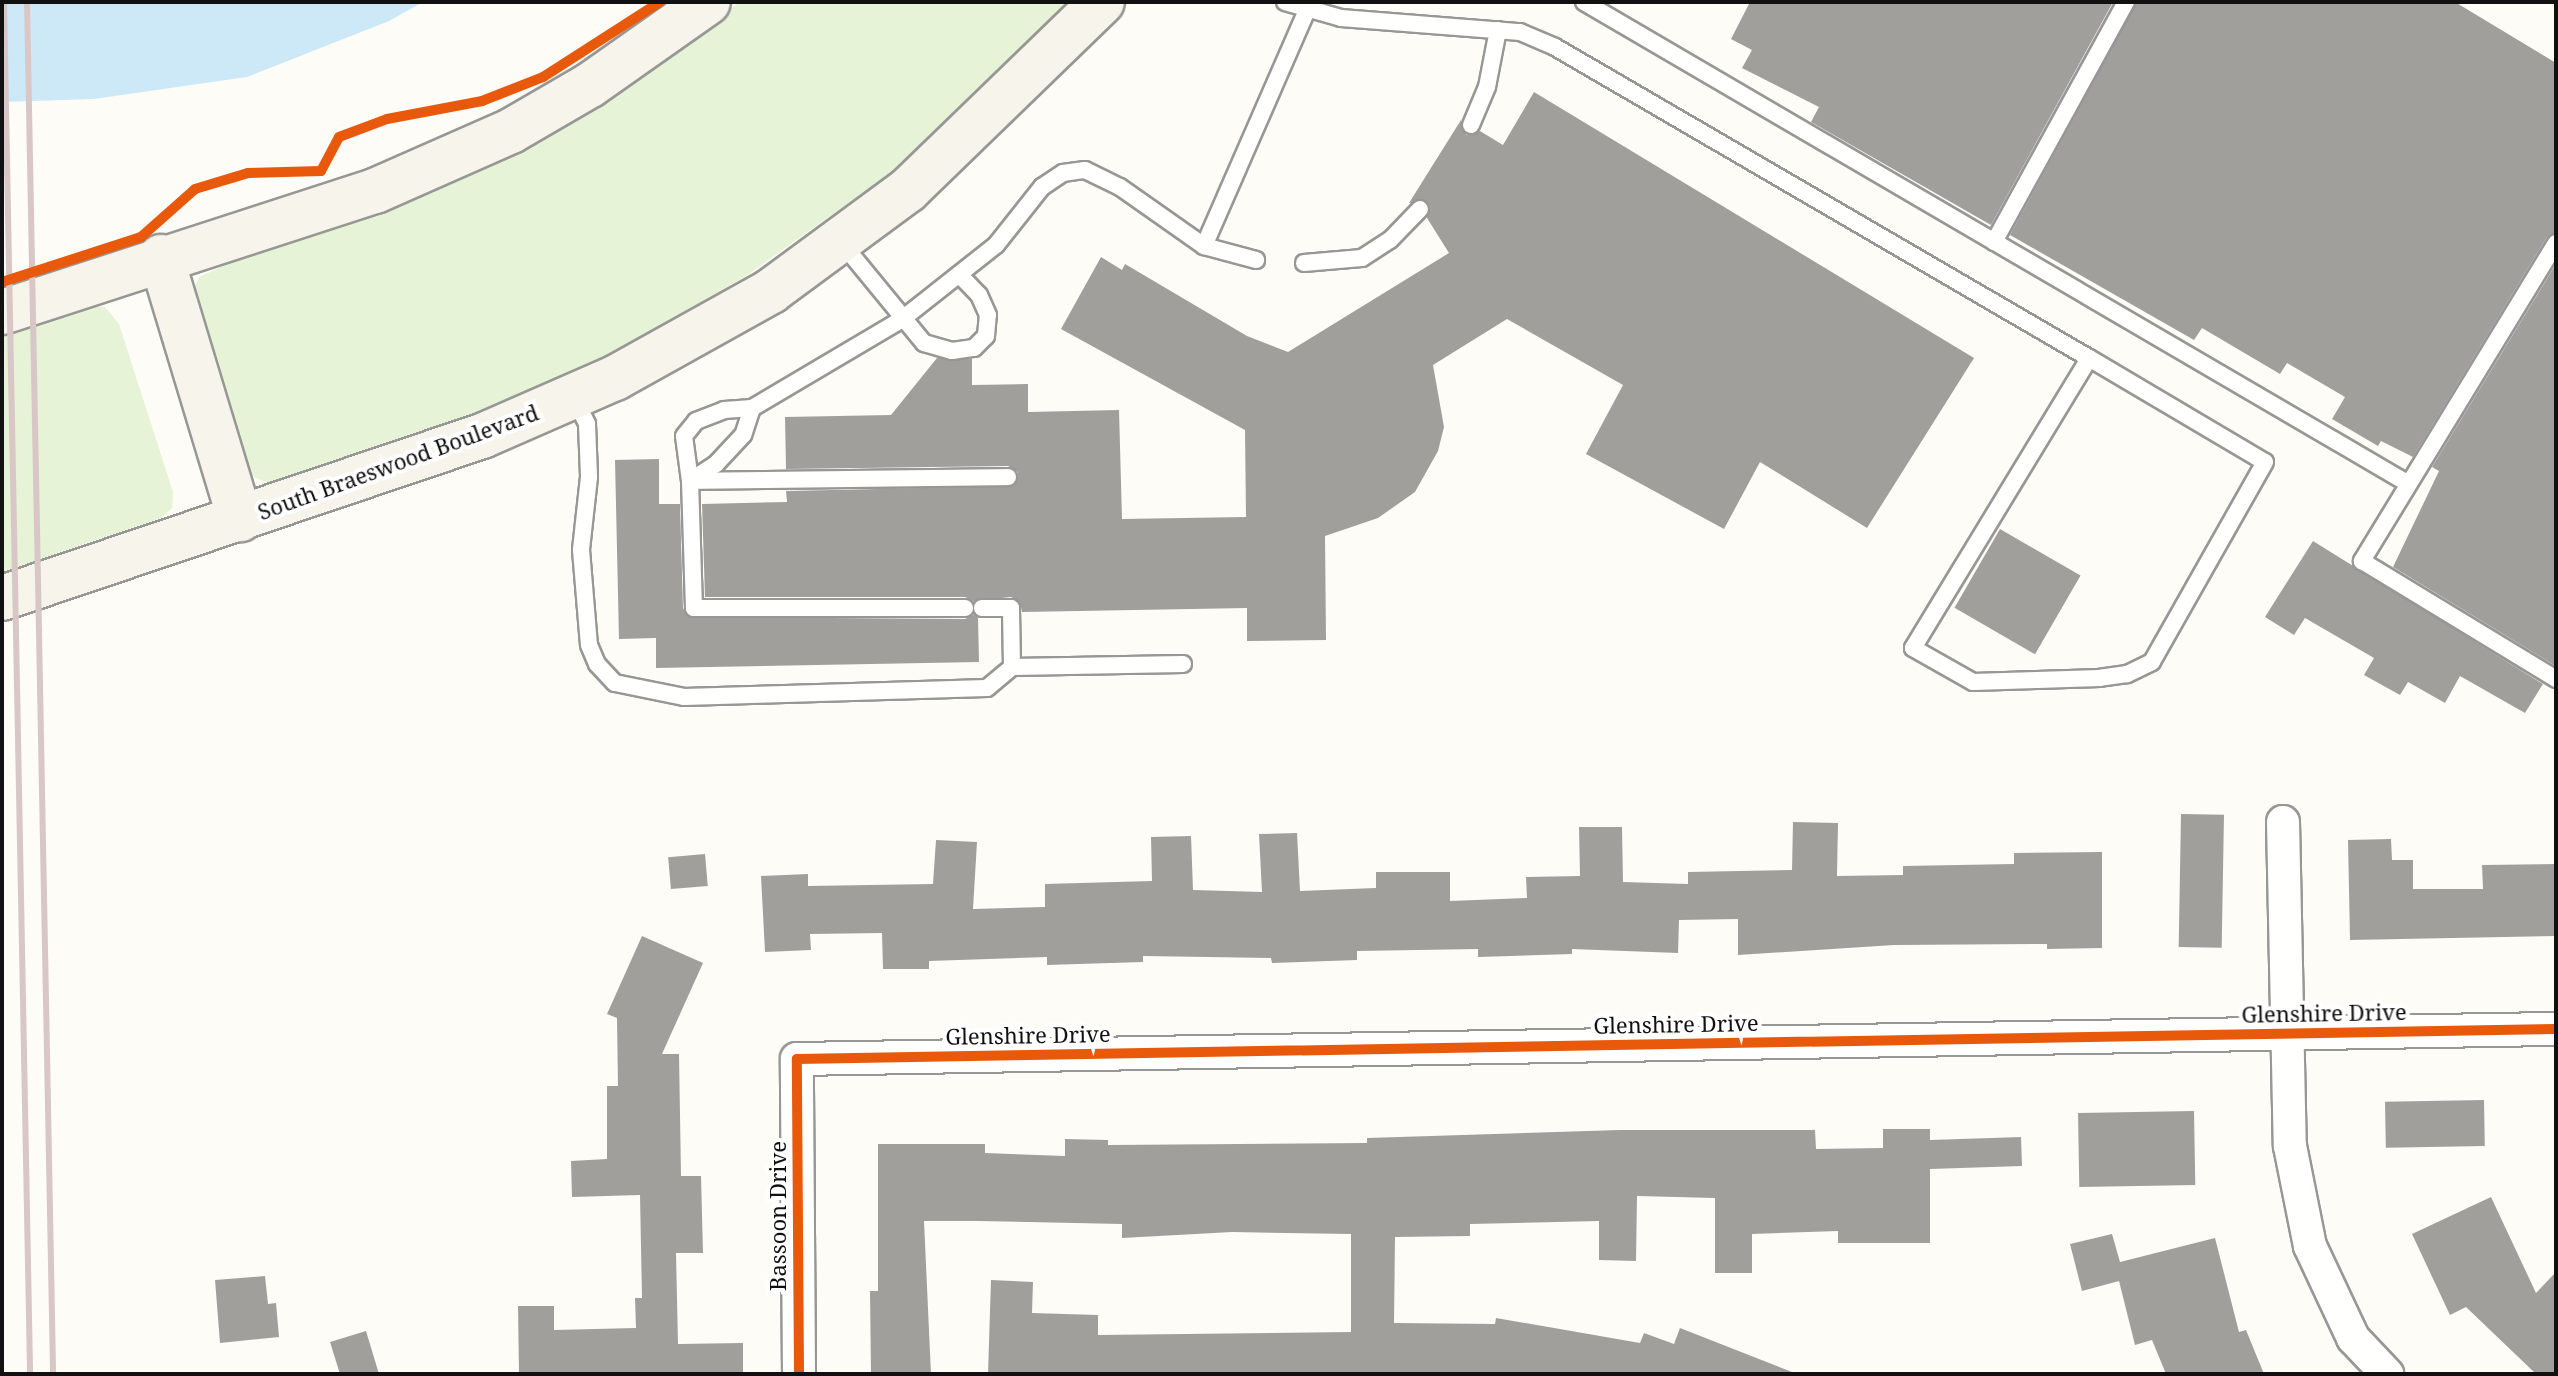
<!DOCTYPE html>
<style>
body{margin:0}
#map{position:relative;width:2558px;height:1376px;overflow:hidden;background:#fdfcf7;font-family:"Noto Serif",serif}
div>[style]{position:absolute}
[style*='--x']{left:calc(var(--x)*1px);top:calc(var(--y)*1px);width:calc(var(--w)*1px);rotate:calc(var(--a)*1deg)}
.green>*{inset:0;background:#e7f3d7}
.water>*{inset:0;background:#cde8f7}
.building>*{inset:0;background:#a19f9c;transform-origin:0 0}
.roads{filter:drop-shadow(2px 0 #979795) drop-shadow(-2px 0 #979795) drop-shadow(0 2px #979795) drop-shadow(0 -2px #979795)}
.service>*{height:16px;margin:-8px;padding:0 8px;transform-origin:8px;border-radius:8px;background:#fffffe}
.minor>*{height:32px;margin:-16px;padding:0 16px;transform-origin:16px;border-radius:16px;background:#fffffe}
.secondary>*{height:44px;margin:-22px;padding:0 22px;transform-origin:22px;border-radius:22px;background:#f6f4eb}
.rail>*{height:6px;margin:-3px;padding:0 3px;transform-origin:3px;border-radius:3px;background:#d9c6c7}
.cycleway>*{height:10px;margin:-5px;padding:0 5px;transform-origin:5px;border-radius:5px;background:#e8590c}
span{translate:-50% -50%;white-space:nowrap;text-align:center;line-height:1.15;-webkit-text-stroke:8px #fff;paint-order:stroke}
.street-label{font-size:22px;color:#111}
.frame{position:absolute;inset:0;border:4px solid #111;pointer-events:none}
</style>
<div id="map">
<div class="green">
<div style="clip-path:polygon(740px 2px,1073px 2px,921px 151px,746px 276px,596px 362px,474px 415px,282px 480px,268px 483px,254px 477px,244px 466px,192px 293px,199px 277px,620px 87px)"></div>
<div style="clip-path:polygon(93px 306px,105px 307px,119px 324px,173px 492px,172px 508px,161px 518px,2px 572px,2px 335px)"></div>
</div>
<div class="water">
<div style="clip-path:polygon(2px 2px,423px 2px,389px 21px,247px 77px,94px 99px,2px 102px)"></div>
</div>
<div class="building">
<div style="clip-path:polygon(1750px 2px,2113px 2px,1991px 225px,1811px 122px,1819px 107px,1742px 68px,1752px 50px,1731px 39px)"></div>
<div style="clip-path:polygon(2137px 2px,2455px 2px,2556px 63px,2556px 232px,2547px 237px,2413px 457px,2381px 441px,2378px 446px,2332px 419px,2345px 397px,2287px 363px,2280px 374px,2202px 328px,2194px 340px,2010px 235px)"></div>
<div style="clip-path:polygon(1534px 92px,1974px 358px,1867px 528px,1760px 462px,1724px 529px,1586px 454px,1623px 385px,1507px 319px,1433px 365px,1444px 427px,1438px 451px,1415px 492px,1378px 518px,1325px 536px,1326px 640px,1247px 641px,1247px 608px,1022px 612px,1020px 602px,1011px 597px,974px 601px,965px 597px,705px 597px,702px 504px,787px 502px,786px 491px,1014px 486px,1018px 472px,1008px 466px,786px 469px,785px 417px,891px 415px,937px 358px,972px 359px,972px 385px,1028px 384px,1028px 412px,1119px 410px,1122px 519px,1246px 517px,1245px 430px,1061px 329px,1101px 257px,1122px 270px,1125px 264px,1247px 336px,1288px 352px,1449px 253px,1427px 218px,1428px 202px,1409px 203px,1461px 120px,1466px 135px,1480px 131px,1503px 145px)"></div>
<div style="clip-path:polygon(2556px 264px,2556px 661px,2554px 665px,2393px 567px,2439px 471px,2432px 467px)"></div>
<div style="clip-path:polygon(659px 459px,659px 504px,680px 504px,683px 608px,688px 617px,965px 619px,974px 615px,978px 618px,979px 662px,656px 668px,656px 638px,619px 639px,615px 460px)"></div>
<div style="left:2000px;top:529px;width:93px;height:91px;rotate:30deg"></div>
<div style="clip-path:polygon(2313px 541px,2543px 684px,2525px 713px,2460px 676px,2445px 703px,2408px 682px,2400px 695px,2364px 675px,2374px 658px,2305px 618px,2294px 635px,2265px 617px)"></div>
<div style="left:2181px;top:814px;width:43px;height:133px;rotate:1deg"></div>
<div style="clip-path:polygon(1793px 822px,1838px 823px,1837px 876px,1903px 875px,1903px 866px,2014px 864px,2014px 853px,2102px 852px,2102px 948px,2047px 949px,2047px 944px,1894px 945px,1738px 955px,1738px 919px,1679px 920px,1678px 953px,1572px 949px,1572px 954px,1478px 957px,1478px 949px,1357px 951px,1357px 960px,1272px 963px,1271px 958px,1143px 956px,1143px 962px,1047px 965px,1047px 957px,929px 961px,929px 969px,883px 969px,882px 933px,810px 934px,811px 950px,765px 952px,761px 876px,808px 874px,808px 886px,933px 884px,936px 840px,977px 842px,973px 909px,1045px 907px,1045px 884px,1152px 881px,1151px 837px,1191px 836px,1193px 890px,1262px 892px,1259px 834px,1297px 833px,1300px 891px,1376px 888px,1376px 872px,1450px 872px,1450px 901px,1527px 898px,1526px 877px,1580px 876px,1579px 827px,1622px 827px,1623px 882px,1688px 884px,1688px 872px,1792px 870px)"></div>
<div style="clip-path:polygon(2391px 839px,2392px 860px,2413px 860px,2413px 889px,2483px 889px,2482px 865px,2556px 864px,2556px 936px,2350px 940px,2348px 840px)"></div>
<div style="left:705px;top:854px;width:32px;height:37px;rotate:85deg"></div>
<div style="clip-path:polygon(642px 936px,703px 963px,662px 1054px,679px 1054px,681px 1176px,701px 1176px,703px 1253px,676px 1253px,678px 1344px,743px 1343px,743px 1374px,519px 1374px,518px 1306px,554px 1306px,554px 1330px,636px 1328px,635px 1298px,642px 1298px,640px 1195px,572px 1197px,571px 1161px,607px 1159px,607px 1086px,618px 1086px,617px 1018px,607px 1014px)"></div>
<div style="left:2484px;top:1100px;width:46px;height:99px;rotate:89deg"></div>
<div style="left:2194px;top:1111px;width:74px;height:116px;rotate:89deg"></div>
<div style="clip-path:polygon(1883px 1129px,1930px 1129px,1930px 1140px,2021px 1137px,2022px 1166px,1930px 1169px,1930px 1243px,1838px 1243px,1838px 1231px,1752px 1234px,1752px 1273px,1715px 1273px,1715px 1198px,1637px 1196px,1636px 1261px,1599px 1260px,1599px 1221px,1470px 1224px,1470px 1236px,1395px 1237px,1394px 1323px,1495px 1324px,1496px 1318px,1640px 1343px,1644px 1333px,1674px 1344px,1680px 1328px,1797px 1374px,988px 1374px,991px 1280px,1033px 1282px,1032px 1313px,1098px 1315px,1098px 1335px,1351px 1332px,1351px 1234px,1232px 1232px,1122px 1238px,1122px 1224px,978px 1221px,924px 1221px,931px 1374px,871px 1374px,870px 1291px,878px 1291px,878px 1144px,985px 1144px,985px 1153px,1065px 1156px,1065px 1139px,1108px 1140px,1108px 1145px,1367px 1143px,1367px 1138px,1620px 1130px,1815px 1130px,1816px 1149px,1883px 1148px)"></div>
<div style="clip-path:polygon(2491px 1197px,2536px 1293px,2556px 1272px,2556px 1374px,2536px 1374px,2466px 1307px,2450px 1315px,2412px 1234px)"></div>
<div style="clip-path:polygon(2112px 1234px,2120px 1262px,2215px 1238px,2239px 1332px,2246px 1330px,2264px 1374px,2166px 1374px,2152px 1340px,2135px 1345px,2119px 1281px,2082px 1291px,2070px 1244px)"></div>
<div style="clip-path:polygon(265px 1276px,268px 1304px,276px 1303px,279px 1337px,220px 1343px,215px 1280px)"></div>
<div style="clip-path:polygon(366px 1331px,379px 1374px,340px 1374px,330px 1342px)"></div>
</div>
<div class="roads">
<div class="service">
<div style="--x:1285;--y:2;--w:58;--a:15.9"></div>
<div style="--x:1341;--y:18;--w:180;--a:4.5"></div>
<div style="--x:1520;--y:32;--w:38;--a:23"></div>
<div style="--x:1555;--y:47;--w:618;--a:30.22"></div>
<div style="--x:2089;--y:358;--w:204;--a:30.6"></div>
<div style="--x:2265;--y:462;--w:230;--a:119.5"></div>
<div style="--x:2152;--y:662;--w:28;--a:154"></div>
<div style="--x:2127;--y:674;--w:27;--a:172"></div>
<div style="--x:2100;--y:678;--w:127;--a:178.2"></div>
<div style="--x:1973;--y:682;--w:69;--a:-150.5"></div>
<div style="--x:1913;--y:648;--w:339;--a:-58.7"></div>
<div style="--x:1584;--y:2;--w:955;--a:30.3"></div>
<div style="--x:1471;--y:125;--w:41;--a:-67.2"></div>
<div style="--x:1487;--y:87;--w:58;--a:-79.1"></div>
<div style="--x:841;--y:242;--w:131;--a:50.6"></div>
<div style="--x:924;--y:343;--w:29;--a:16"></div>
<div style="--x:952;--y:351;--w:22;--a:-8"></div>
<div style="--x:974;--y:348;--w:17;--a:-45"></div>
<div style="--x:986;--y:336;--w:21;--a:-85"></div>
<div style="--x:988;--y:315;--w:22;--a:-114"></div>
<div style="--x:979;--y:295;--w:28;--a:-134"></div>
<div style="--x:1994;--y:242;--w:274;--a:-61.2"></div>
<div style="--x:2556;--y:243;--w:373;--a:121.4"></div>
<div style="--x:2362;--y:561;--w:227;--a:31.3"></div>
<div style="--x:1204;--y:246;--w:257;--a:-66.4"></div>
<div style="--x:1304;--y:263;--w:58;--a:-4.9"></div>
<div style="--x:1362;--y:258;--w:33;--a:-33"></div>
<div style="--x:1390;--y:240;--w:43;--a:-45.9"></div>
<div style="--x:574;--y:398;--w:29;--a:63"></div>
<div style="--x:587;--y:424;--w:53;--a:87.8"></div>
<div style="--x:589;--y:477;--w:73;--a:96.3"></div>
<div style="--x:581;--y:550;--w:95;--a:85.2"></div>
<div style="--x:589;--y:645;--w:21;--a:67"></div>
<div style="--x:597;--y:664;--w:26;--a:47"></div>
<div style="--x:615;--y:683;--w:70;--a:11.5"></div>
<div style="--x:684;--y:697;--w:303;--a:-1.7"></div>
<div style="--x:987;--y:688;--w:33;--a:-40"></div>
<div style="--x:1012;--y:667;--w:59;--a:-91"></div>
<div style="--x:1011;--y:608;--w:29;--a:180"></div>
<div style="--x:752;--y:408;--w:28;--a:108"></div>
<div style="--x:743;--y:435;--w:40;--a:133"></div>
<div style="--x:716;--y:464;--w:31;--a:147"></div>
<div style="--x:690;--y:481;--w:45;--a:-97.6"></div>
<div style="--x:684;--y:436;--w:19;--a:-51"></div>
<div style="--x:696;--y:421;--w:30;--a:-21"></div>
<div style="--x:724;--y:410;--w:28;--a:-4"></div>
<div style="--x:752;--y:408;--w:173;--a:-30.6"></div>
<div style="--x:901;--y:320;--w:121;--a:-38.3"></div>
<div style="--x:996;--y:245;--w:74;--a:-51.6"></div>
<div style="--x:1042;--y:187;--w:25;--a:-34"></div>
<div style="--x:1063;--y:173;--w:22;--a:-8"></div>
<div style="--x:1085;--y:170;--w:39;--a:26"></div>
<div style="--x:1120;--y:187;--w:103;--a:35.1"></div>
<div style="--x:1204;--y:246;--w:54;--a:15.1"></div>
<div style="--x:965;--y:608;--w:271;--a:180"></div>
<div style="--x:694;--y:608;--w:127;--a:-91.8"></div>
<div style="--x:690;--y:481;--w:318;--a:-0.7"></div>
<div style="--x:1012;--y:667;--w:171;--a:-1"></div>
</div>
<div class="minor">
<div style="--x:2283;--y:822;--w:324;--a:88.8"></div>
<div style="--x:2290;--y:1146;--w:102;--a:78.7"></div>
<div style="--x:2310;--y:1246;--w:102;--a:64.9"></div>
<div style="--x:2353;--y:1338;--w:50;--a:46.6"></div>
<div style="--x:799;--y:1374;--w:315;--a:-90.4"></div>
<div style="--x:797;--y:1059;--w:1759;--a:-0.98"></div>
</div>
<div class="secondary">
<div style="--x:161;--y:257;--w:274;--a:73.2"></div>
<div style="--x:2;--y:312;--w:392;--a:-18"></div>
<div style="--x:375;--y:191;--w:149;--a:-23.8"></div>
<div style="--x:511;--y:131;--w:91;--a:-30.2"></div>
<div style="--x:590;--y:85;--w:144;--a:-35.1"></div>
<div style="--x:2;--y:598;--w:507;--a:-18.65"></div>
<div style="--x:482;--y:436;--w:145;--a:-23.6"></div>
<div style="--x:615;--y:378;--w:179;--a:-29.1"></div>
<div style="--x:771;--y:291;--w:170;--a:-36.4"></div>
<div style="--x:908;--y:190;--w:270;--a:-44.1"></div>
</div>
</div>
<div class="rail">
<div style="--x:4;--y:2;--w:1372;--a:88.91"></div>
<div style="--x:27;--y:2;--w:1372;--a:88.91"></div>
</div>
<div class="cycleway">
<div style="--x:2;--y:282;--w:146;--a:-17.9"></div>
<div style="--x:141;--y:237;--w:72;--a:-41.6"></div>
<div style="--x:195;--y:189;--w:55;--a:-16.8"></div>
<div style="--x:248;--y:173;--w:73;--a:-1.6"></div>
<div style="--x:321;--y:171;--w:38;--a:-62"></div>
<div style="--x:339;--y:137;--w:51;--a:-20.6"></div>
<div style="--x:387;--y:119;--w:97;--a:-10.7"></div>
<div style="--x:482;--y:101;--w:66;--a:-21.5"></div>
<div style="--x:543;--y:77;--w:139;--a:-32.7"></div>
<div style="--x:799;--y:1374;--w:315;--a:-90.4"></div>
<div style="--x:797;--y:1059;--w:1759;--a:-0.98"></div>
</div>
<div class="street-label">
<span style="left:398px;top:462px;rotate:-20deg">South Braeswood Boulevard</span>
<span style="left:2324px;top:1013px;rotate:-1deg">Glenshire Drive</span>
<span style="left:1676px;top:1024px;rotate:-1deg">Glenshire Drive</span>
<span style="left:1028px;top:1035px;rotate:-1deg">Glenshire Drive</span>
<span style="left:778px;top:1216px;rotate:-90deg">Bassoon Drive</span>
</div>
<div class="frame"></div>
</div>
